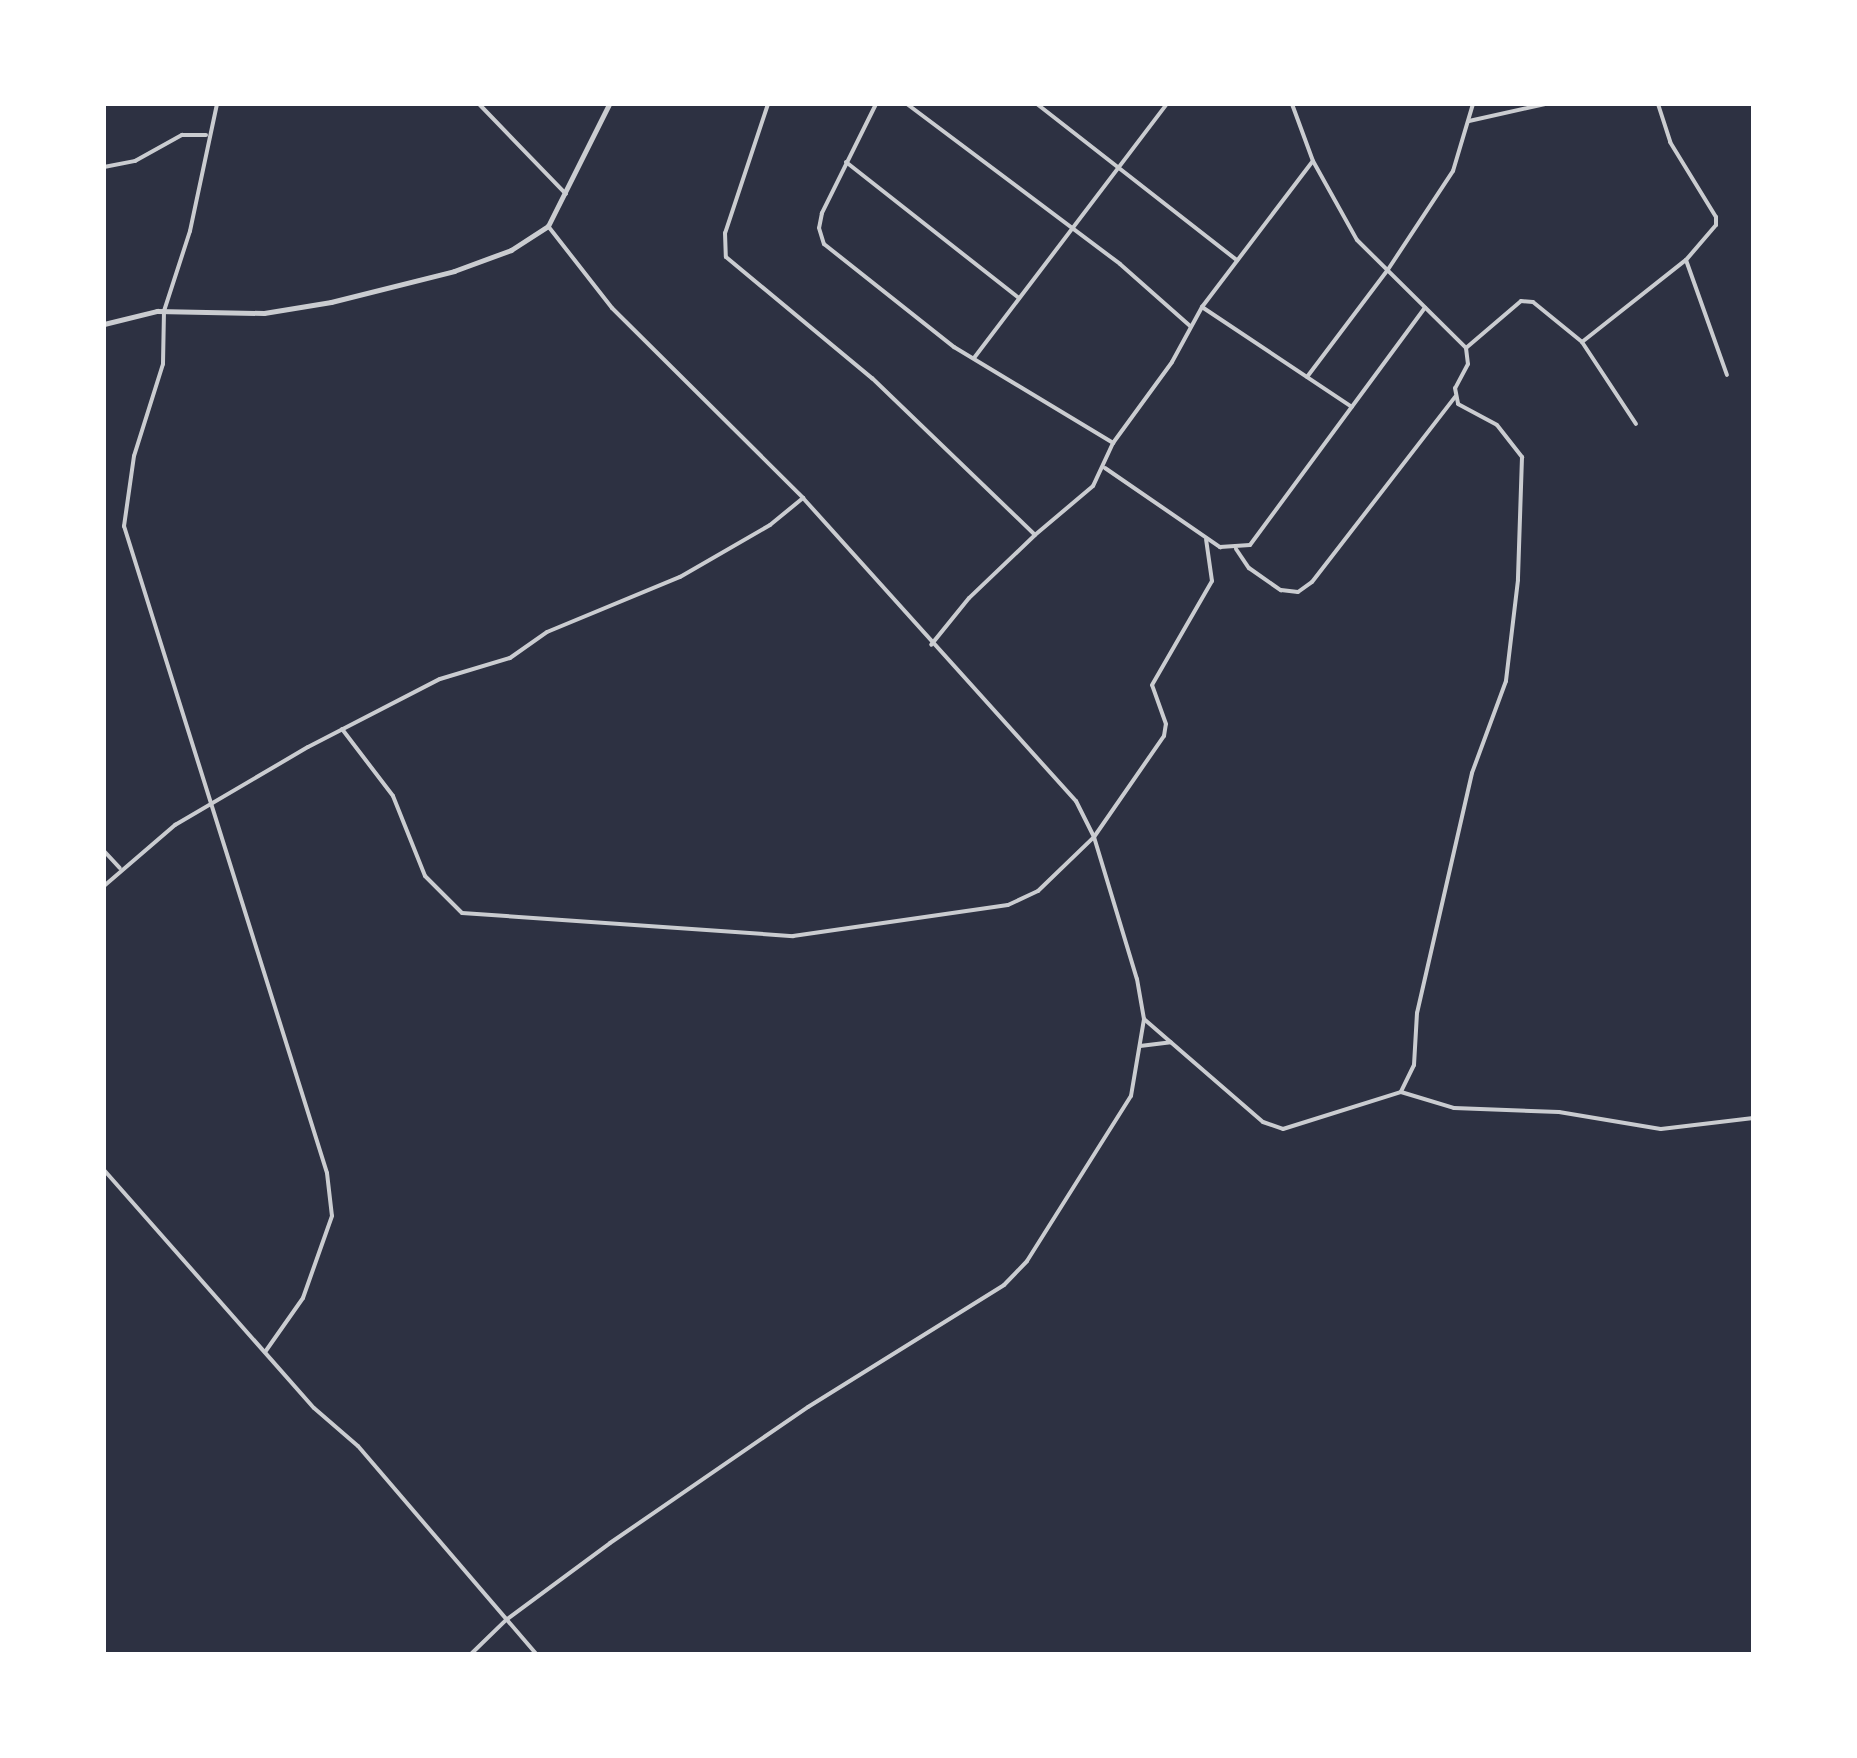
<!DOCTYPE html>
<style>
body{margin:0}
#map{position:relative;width:1857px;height:1758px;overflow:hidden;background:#2d3142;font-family:"Sofia Sans Condensed",sans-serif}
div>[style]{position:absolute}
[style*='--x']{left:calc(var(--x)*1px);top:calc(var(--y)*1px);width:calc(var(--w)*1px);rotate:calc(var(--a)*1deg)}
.minor>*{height:4px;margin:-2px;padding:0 2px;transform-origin:2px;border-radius:2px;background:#caccd0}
.tertiary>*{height:5px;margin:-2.5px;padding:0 2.5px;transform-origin:2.5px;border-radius:2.5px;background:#caccd0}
span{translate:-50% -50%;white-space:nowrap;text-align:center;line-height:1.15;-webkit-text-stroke:6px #fff;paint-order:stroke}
.frame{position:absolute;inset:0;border:106px solid #fff;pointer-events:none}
</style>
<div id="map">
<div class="minor">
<div style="--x:217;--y:104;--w:130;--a:102"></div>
<div style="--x:190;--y:231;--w:84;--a:108"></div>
<div style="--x:164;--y:311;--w:53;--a:91.1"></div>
<div style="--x:163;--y:364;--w:96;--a:107.5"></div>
<div style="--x:134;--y:456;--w:71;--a:98.1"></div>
<div style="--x:124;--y:526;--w:678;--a:72.58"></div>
<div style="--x:327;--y:1173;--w:43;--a:83.4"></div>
<div style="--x:332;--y:1216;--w:87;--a:109.5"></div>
<div style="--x:303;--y:1298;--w:66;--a:125.1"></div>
<div style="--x:479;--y:104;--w:125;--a:46"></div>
<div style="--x:768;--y:104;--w:136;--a:108.4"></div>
<div style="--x:725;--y:233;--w:24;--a:88"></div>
<div style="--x:726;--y:257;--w:190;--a:39.7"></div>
<div style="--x:872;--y:378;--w:226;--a:43.9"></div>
<div style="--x:1035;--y:535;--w:91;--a:136.3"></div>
<div style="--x:969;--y:598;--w:60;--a:129"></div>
<div style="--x:876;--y:104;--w:122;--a:116.4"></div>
<div style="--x:822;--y:213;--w:15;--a:101"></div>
<div style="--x:819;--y:228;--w:17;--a:73"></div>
<div style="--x:824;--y:244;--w:166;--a:38.4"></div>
<div style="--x:954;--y:347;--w:186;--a:31.1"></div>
<div style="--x:1113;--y:443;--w:47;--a:114.9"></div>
<div style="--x:1093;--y:486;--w:76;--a:139.8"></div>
<div style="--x:907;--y:104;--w:266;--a:36.9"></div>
<div style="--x:1120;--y:264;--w:94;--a:41.5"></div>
<div style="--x:1037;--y:104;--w:254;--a:38"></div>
<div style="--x:1292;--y:104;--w:61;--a:69.8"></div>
<div style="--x:1313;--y:161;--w:90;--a:60.9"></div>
<div style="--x:1357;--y:240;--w:153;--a:44.7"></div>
<div style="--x:1466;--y:348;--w:16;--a:83"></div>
<div style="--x:1468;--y:364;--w:27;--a:118"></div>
<div style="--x:1455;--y:388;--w:16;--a:79"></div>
<div style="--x:1458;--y:404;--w:44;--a:28.3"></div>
<div style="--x:1497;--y:425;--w:41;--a:52"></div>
<div style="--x:1522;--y:457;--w:123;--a:91.9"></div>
<div style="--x:1518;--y:580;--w:102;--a:96.8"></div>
<div style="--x:1506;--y:681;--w:98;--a:110.3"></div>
<div style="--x:1472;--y:773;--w:246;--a:102.9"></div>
<div style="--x:1417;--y:1013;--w:52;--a:93.3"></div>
<div style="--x:1414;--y:1065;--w:30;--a:116"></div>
<div style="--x:1658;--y:104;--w:40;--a:72"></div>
<div style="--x:1670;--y:142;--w:88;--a:58.5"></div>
<div style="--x:1716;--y:217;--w:8;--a:90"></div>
<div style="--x:1716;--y:225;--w:46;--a:130.6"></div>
<div style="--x:1469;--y:121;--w:78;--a:-12.6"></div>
<div style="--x:846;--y:162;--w:220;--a:38.2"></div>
<div style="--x:104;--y:167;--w:32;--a:-11"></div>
<div style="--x:135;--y:161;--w:54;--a:-29"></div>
<div style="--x:182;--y:135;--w:24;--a:0"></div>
<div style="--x:548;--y:226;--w:104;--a:52"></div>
<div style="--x:612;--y:308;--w:269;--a:44.8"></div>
<div style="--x:803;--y:498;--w:408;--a:48"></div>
<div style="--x:1076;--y:801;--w:40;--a:63.4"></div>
<div style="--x:1094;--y:837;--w:148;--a:73.2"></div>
<div style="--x:1137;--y:979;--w:41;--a:80.1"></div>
<div style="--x:1144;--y:1019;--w:157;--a:40.9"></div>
<div style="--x:1263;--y:1122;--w:21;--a:19"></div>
<div style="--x:1283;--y:1129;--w:124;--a:-17.4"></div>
<div style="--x:1401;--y:1092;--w:55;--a:16.8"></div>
<div style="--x:1454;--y:1108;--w:105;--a:2.2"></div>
<div style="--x:1559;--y:1112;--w:103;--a:9.5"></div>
<div style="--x:1661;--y:1129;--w:93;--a:-6.8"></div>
<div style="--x:1202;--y:307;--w:180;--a:33.7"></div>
<div style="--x:1582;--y:342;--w:132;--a:-38.3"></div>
<div style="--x:1686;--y:260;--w:122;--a:70.4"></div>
<div style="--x:1466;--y:348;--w:72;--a:-40.5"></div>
<div style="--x:1521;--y:301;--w:12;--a:5"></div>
<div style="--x:1533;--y:302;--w:63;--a:39.2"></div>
<div style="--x:1582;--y:342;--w:98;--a:56.6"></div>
<div style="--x:974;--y:358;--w:319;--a:-52.8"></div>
<div style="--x:1307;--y:377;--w:133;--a:-53"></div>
<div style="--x:1387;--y:271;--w:120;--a:-56.6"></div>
<div style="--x:1453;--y:171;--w:70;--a:-73.4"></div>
<div style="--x:1113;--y:443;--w:100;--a:-53.9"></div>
<div style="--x:1172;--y:362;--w:63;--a:-61.4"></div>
<div style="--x:1202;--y:307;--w:183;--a:-52.8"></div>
<div style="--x:1105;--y:468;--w:140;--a:34.5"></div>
<div style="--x:1220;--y:547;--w:30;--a:-4"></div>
<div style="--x:1250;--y:545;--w:295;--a:-53.6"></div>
<div style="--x:1236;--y:549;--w:23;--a:56"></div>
<div style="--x:1249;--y:568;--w:39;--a:35"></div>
<div style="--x:1281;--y:590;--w:17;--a:7"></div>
<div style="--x:1298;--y:592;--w:17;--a:-36"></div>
<div style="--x:1312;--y:582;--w:234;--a:-52.3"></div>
<div style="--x:342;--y:729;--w:84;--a:52.7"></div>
<div style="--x:393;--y:796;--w:86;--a:68.2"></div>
<div style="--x:425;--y:876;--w:52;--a:45"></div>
<div style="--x:462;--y:913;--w:332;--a:4"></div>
<div style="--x:793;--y:936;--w:217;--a:-8.2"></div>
<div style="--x:1008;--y:905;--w:33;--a:-25"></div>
<div style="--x:1038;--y:891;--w:78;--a:-44"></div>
<div style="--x:1094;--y:837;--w:123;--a:-55.3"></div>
<div style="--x:1164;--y:736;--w:12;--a:-81"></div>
<div style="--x:1166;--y:724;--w:41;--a:-109.7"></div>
<div style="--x:1152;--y:685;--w:120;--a:-60"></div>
<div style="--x:1212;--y:581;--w:42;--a:-98.1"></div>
<div style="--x:104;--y:851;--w:23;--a:47"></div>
<div style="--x:104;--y:886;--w:94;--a:-40.7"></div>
<div style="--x:175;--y:825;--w:154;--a:-30.4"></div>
<div style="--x:308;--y:747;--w:148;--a:-27.3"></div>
<div style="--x:440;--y:679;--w:73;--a:-16.7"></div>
<div style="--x:510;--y:658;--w:45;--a:-35.1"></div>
<div style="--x:547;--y:632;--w:144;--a:-22.5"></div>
<div style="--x:680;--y:577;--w:104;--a:-30"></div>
<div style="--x:770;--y:525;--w:43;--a:-39.3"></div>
<div style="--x:1140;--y:1046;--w:31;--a:-7"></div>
<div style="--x:104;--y:1170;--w:317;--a:48.6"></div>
<div style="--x:314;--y:1408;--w:58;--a:40.8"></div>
<div style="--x:358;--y:1446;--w:274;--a:49.4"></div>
<div style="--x:471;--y:1654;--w:49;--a:-44.2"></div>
<div style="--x:506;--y:1620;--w:129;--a:-36.5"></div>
<div style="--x:610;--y:1543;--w:240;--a:-34.5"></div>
<div style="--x:808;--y:1407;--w:231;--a:-31.9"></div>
<div style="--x:1004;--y:1285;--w:33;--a:-46"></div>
<div style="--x:1027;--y:1261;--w:195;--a:-57.8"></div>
<div style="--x:1131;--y:1096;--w:78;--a:-80.4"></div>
</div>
<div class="tertiary">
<div style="--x:104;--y:324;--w:55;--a:-13.8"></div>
<div style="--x:157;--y:311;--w:107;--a:1.1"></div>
<div style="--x:264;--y:313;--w:68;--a:-9.3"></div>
<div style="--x:331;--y:302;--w:127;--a:-14.1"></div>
<div style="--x:454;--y:271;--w:61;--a:-20.2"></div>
<div style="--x:511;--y:250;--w:44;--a:-33"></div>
<div style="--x:548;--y:226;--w:136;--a:-63.4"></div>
</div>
<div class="frame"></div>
</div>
